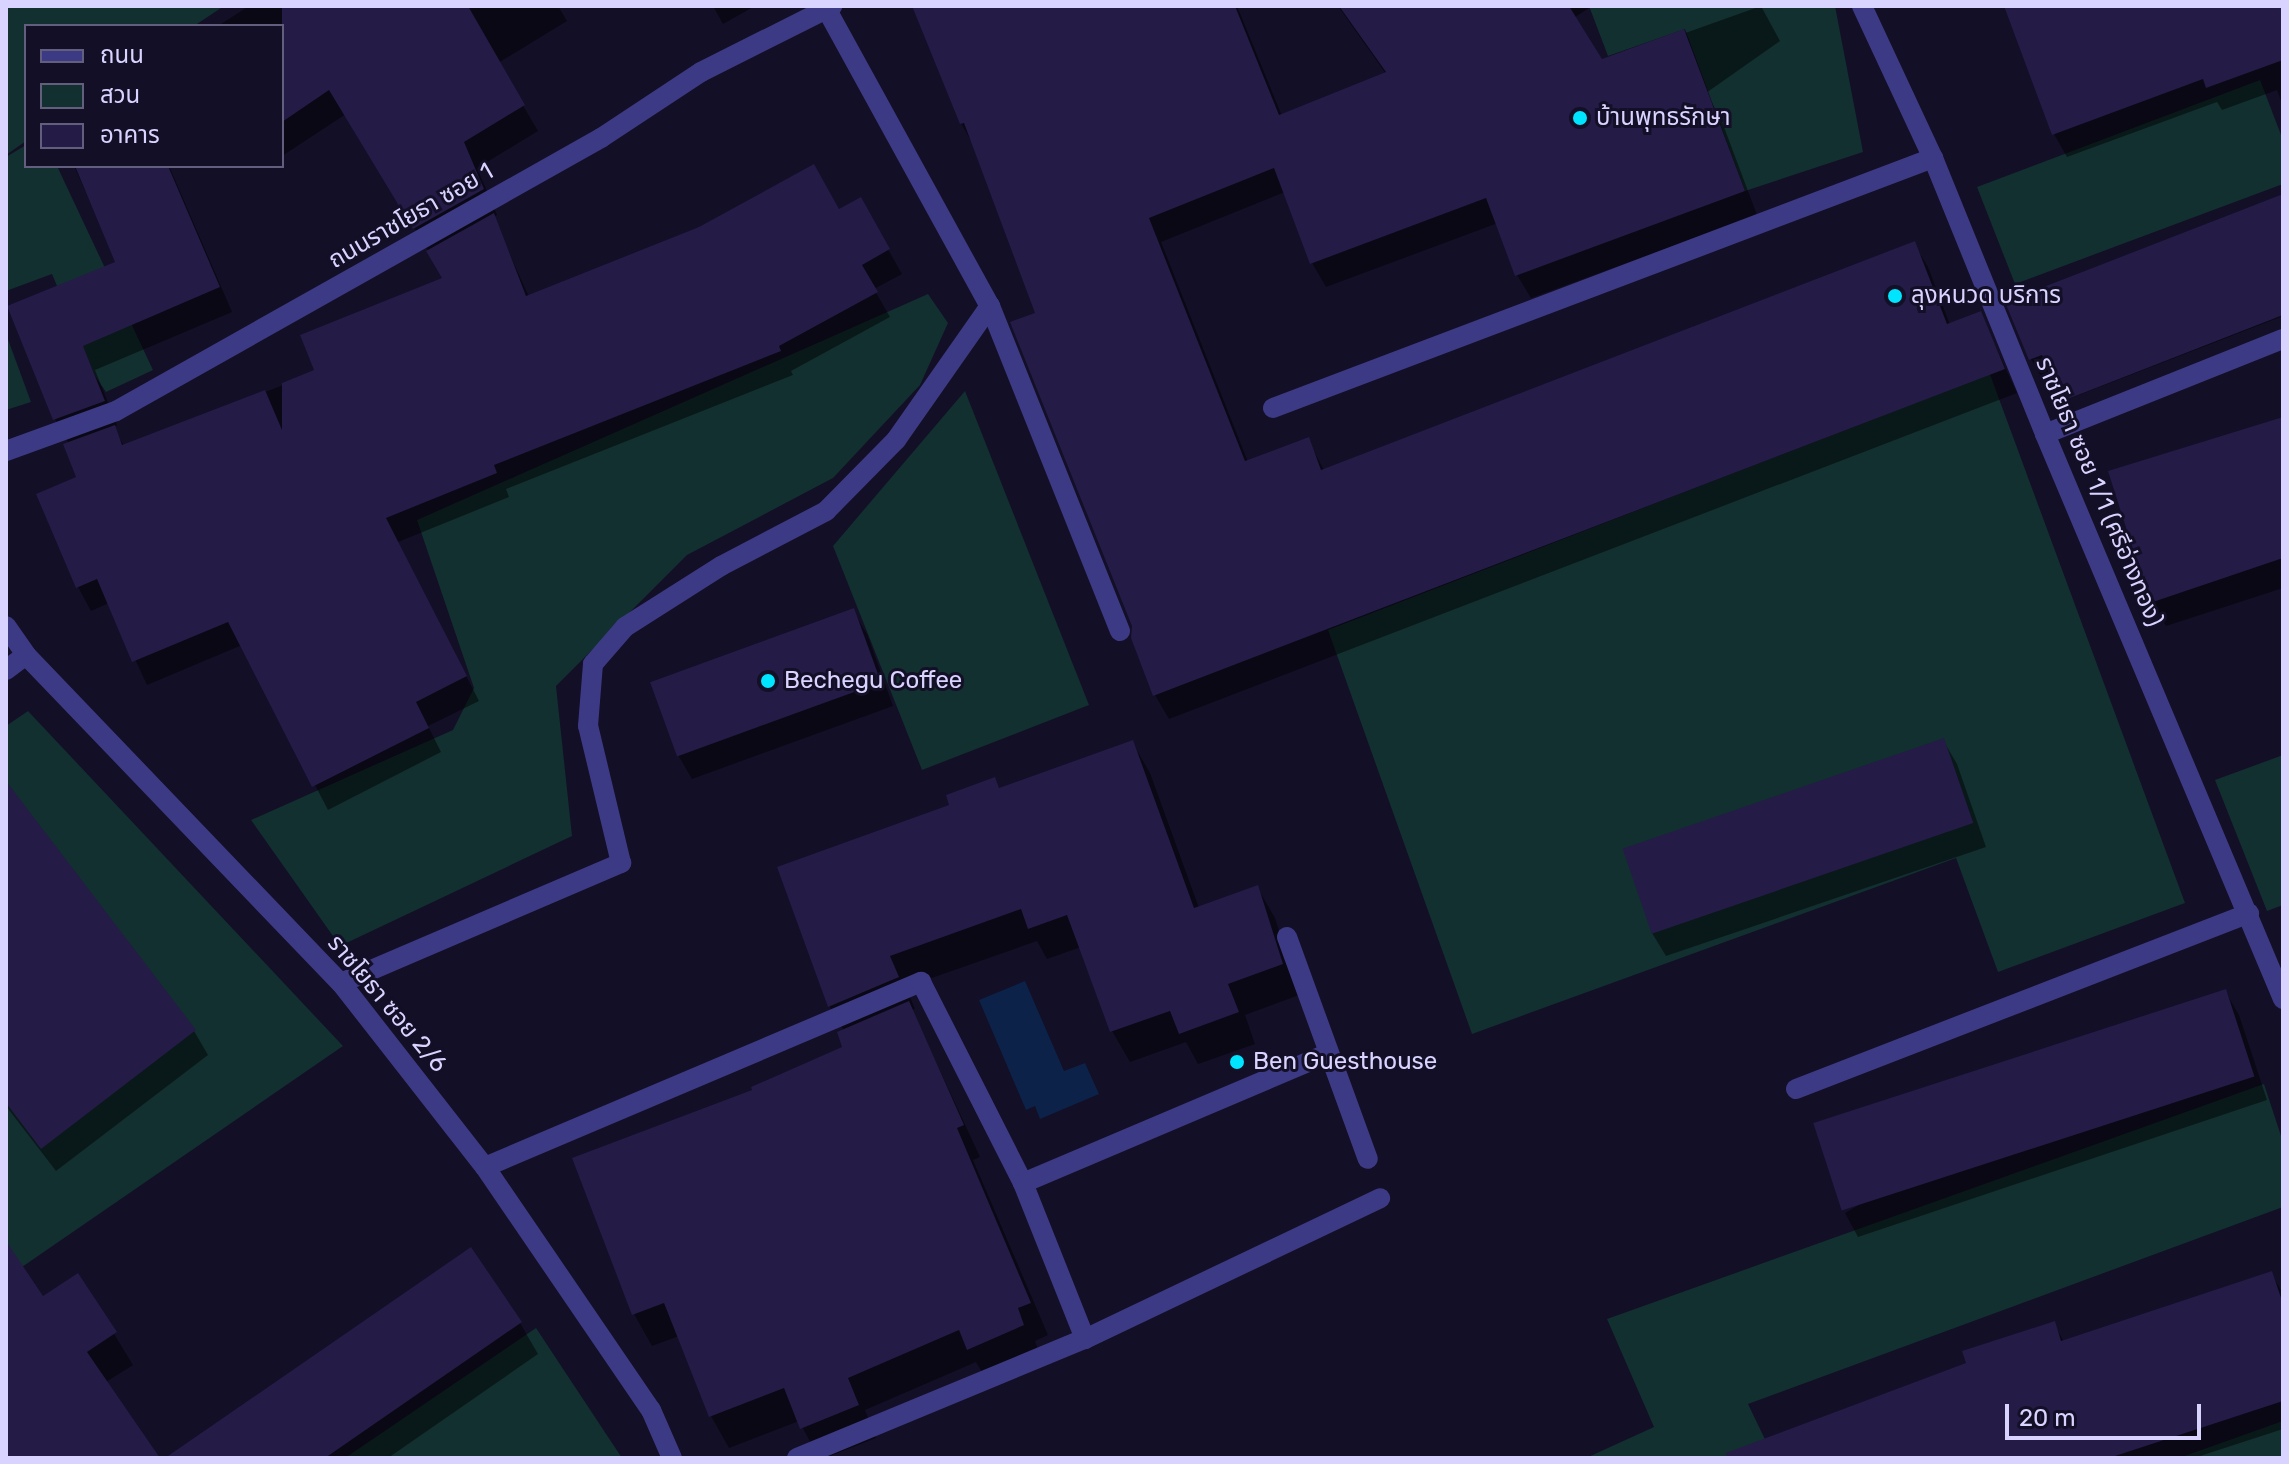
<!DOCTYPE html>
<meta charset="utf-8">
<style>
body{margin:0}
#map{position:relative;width:2289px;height:1464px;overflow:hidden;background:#130f26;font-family:Rubik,"Noto Sans Thai",sans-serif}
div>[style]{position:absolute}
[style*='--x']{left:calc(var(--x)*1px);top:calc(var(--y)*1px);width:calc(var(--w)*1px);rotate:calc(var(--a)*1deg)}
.green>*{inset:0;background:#12302f}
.water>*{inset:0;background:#0c2248}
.shadow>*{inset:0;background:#0007}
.building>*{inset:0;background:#241b47;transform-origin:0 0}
.lane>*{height:20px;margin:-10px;padding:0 10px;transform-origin:10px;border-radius:10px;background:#3d3a85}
.street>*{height:20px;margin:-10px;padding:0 10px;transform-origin:10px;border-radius:10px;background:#3d3a85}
.dots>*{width:22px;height:22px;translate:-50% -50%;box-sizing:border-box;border:4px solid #130f26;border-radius:50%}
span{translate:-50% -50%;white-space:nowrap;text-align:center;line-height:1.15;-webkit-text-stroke:6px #130f26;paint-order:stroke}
.poi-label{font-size:24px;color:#d9d4ff}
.left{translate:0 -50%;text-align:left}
.street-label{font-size:24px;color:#d9d4ff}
.frame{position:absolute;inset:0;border:8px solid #d9d4ff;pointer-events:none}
.legend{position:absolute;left:24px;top:24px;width:260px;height:144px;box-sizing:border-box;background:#130f26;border:2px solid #625e7d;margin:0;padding:10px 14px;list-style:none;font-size:24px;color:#d9d4ff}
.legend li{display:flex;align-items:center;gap:16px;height:40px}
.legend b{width:40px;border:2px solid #625e7d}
.scale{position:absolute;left:2005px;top:1404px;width:196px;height:36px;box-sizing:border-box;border:4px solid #d9d4ff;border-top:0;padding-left:10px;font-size:24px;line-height:28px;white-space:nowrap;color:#d9d4ff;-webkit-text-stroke:6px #130f26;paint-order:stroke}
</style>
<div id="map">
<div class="green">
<div style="clip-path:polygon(6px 6px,224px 6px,194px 26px,26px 26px,26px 141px,6px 155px)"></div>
<div style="clip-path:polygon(1589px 6px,1835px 6px,1863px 152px,1745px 191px,1685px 29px,1608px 56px)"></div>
<div style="clip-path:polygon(2260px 80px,2283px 140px,2283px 184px,2015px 284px,1977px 187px)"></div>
<div style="clip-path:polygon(26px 145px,26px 166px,57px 166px,153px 370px,106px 392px,95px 376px,52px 274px,6px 291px,6px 157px)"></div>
<div style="clip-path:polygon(928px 294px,948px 323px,920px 385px,833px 478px,687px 555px,556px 686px,572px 836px,340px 946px,251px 820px,453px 730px,474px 688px,417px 520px)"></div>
<div style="clip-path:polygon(6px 334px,31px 402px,6px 410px)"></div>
<div style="clip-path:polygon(1988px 369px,2185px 903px,1998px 972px,1956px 858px,1472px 1034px,1328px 630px,1969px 382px)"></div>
<div style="clip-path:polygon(965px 391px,1089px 705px,922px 770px,833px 546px)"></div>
<div style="clip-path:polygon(28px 711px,343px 1046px,6px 1278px,6px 726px)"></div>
<div style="clip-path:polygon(2283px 755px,2283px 905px,2267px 911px,2215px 780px)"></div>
<div style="clip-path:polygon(2264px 1084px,2283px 1142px,2283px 1207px,1748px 1404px,1774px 1458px,1586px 1458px,1654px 1427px,1607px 1319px)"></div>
<div style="clip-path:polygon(536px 1328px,622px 1458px,345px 1458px)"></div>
<div style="clip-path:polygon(2283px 1421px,2283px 1458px,2179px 1458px,2280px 1422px)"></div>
</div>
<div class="water">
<div style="clip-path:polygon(1025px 981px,1064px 1071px,1085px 1063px,1099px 1094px,1040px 1119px,1035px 1106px,1026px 1110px,979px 1000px)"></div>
</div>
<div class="shadow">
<div style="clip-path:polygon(249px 6px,558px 6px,567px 21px,498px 63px,538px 131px,477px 168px,497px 215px,493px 217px,529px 297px,839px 211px,860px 200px,902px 274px,874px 289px,890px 317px,791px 371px,793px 375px,506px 489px,509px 497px,398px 542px,479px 701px,428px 726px,441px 752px,328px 810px,242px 645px,147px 685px,109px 603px,91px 611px,78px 587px,79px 478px,69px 444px,55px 419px,10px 307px,118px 263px,74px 166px,169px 166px,232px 312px,95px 370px,117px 425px,113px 427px,124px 446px,317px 372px,445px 279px,346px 114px,282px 156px,282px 26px,218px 26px)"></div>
<div style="clip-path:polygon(713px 6px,755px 6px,723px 24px)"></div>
<div style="clip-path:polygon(921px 6px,1237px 6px,1282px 116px,1368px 146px,1761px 6px,1780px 41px,1706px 93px,1721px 119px,1757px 215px,1531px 298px,1517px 275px,1498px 223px,1326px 287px,1312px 263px,1285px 192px,1161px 242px,1248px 462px,1308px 440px,1324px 470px,1914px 244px,1928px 267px,1950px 325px,1980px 313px,2017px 393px,1169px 719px,1155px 695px,1133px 638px,1134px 626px,1038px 314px,975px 148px,961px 123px)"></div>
<div style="clip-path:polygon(1338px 6px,1592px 6px,1418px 119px)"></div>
<div style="clip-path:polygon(2007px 6px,2283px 6px,2283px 106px,2277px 90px,2222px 110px,2217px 102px,2067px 157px,2054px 134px)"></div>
<div style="clip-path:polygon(2283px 196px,2283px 316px,2066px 400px,2053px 378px,2044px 382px,2031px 359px)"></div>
<div style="clip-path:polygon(2283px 419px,2283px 588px,2166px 626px,2152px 602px)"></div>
<div style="clip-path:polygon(853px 611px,867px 634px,893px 706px,692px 779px,678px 755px)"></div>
<div style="clip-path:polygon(1943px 740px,1957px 764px,1986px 847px,1666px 956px,1652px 933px)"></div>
<div style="clip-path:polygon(1132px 742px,1150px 773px,1199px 908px,1257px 887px,1275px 918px,1299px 995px,1245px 1015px,1255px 1044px,1198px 1064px,1186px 1042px,1130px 1062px,1112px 1031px,1081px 947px,1047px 959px,1037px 941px,906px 987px,915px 1009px,912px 1010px,980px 1157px,973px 1160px,1048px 1335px,1035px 1341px,1041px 1358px,987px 1381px,976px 1362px,865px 1410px,876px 1438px,825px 1458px,819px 1458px,799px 1421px,729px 1448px,711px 1416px,679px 1336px,652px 1346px,634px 1314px,754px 1091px,845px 1049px,844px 1031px,830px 1007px,780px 868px)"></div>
<div style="clip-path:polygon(6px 811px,194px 1031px,208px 1055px,56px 1171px,6px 1106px)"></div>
<div style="clip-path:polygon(2225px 991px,2239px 1015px,2267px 1100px,1858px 1237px,1845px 1213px)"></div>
<div style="clip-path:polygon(2271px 1273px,2283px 1294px,2283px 1429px,2194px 1458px,1804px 1458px,1968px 1364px,2054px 1324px,2064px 1342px)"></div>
<div style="clip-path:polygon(78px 1275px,133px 1365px,106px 1382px,158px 1458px,6px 1458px,6px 1298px,42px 1299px)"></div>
<div style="clip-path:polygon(520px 1323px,538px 1354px,388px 1458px,168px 1458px)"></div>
</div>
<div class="building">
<div style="clip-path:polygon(282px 6px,468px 6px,525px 105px,464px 142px,484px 189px,413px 229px,329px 90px,282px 122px)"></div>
<div style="clip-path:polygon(912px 6px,1235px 6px,1279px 115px,1386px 72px,1339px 6px,1569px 6px,1602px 59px,1684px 29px,1745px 191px,1515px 276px,1486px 198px,1310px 264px,1274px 168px,1149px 218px,1245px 461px,1309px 437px,1321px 470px,1915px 241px,1947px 324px,1981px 311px,2005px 369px,1153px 696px,1131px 638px,1132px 626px,1010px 322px,1035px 313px,964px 123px,960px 124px)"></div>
<div style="clip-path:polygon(2004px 6px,2283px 6px,2283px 60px,2206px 88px,2203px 79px,2052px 135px)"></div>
<div style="clip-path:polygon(814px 164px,839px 209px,861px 197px,890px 249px,862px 265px,878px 292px,779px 346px,781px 351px,494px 465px,497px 473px,386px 518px,467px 676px,416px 702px,429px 728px,312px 787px,228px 622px,132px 662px,97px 579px,76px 588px,36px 494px,76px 477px,63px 444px,115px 425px,122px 445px,265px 390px,282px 430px,282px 383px,314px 370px,300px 335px,442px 278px,426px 251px,494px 213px,526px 296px,699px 227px)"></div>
<div style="clip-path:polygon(75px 166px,168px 166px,220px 287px,83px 346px,105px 401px,53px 420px,7px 306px,115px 262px)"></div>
<div style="clip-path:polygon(2283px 194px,2283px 315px,2060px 402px,2042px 355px,2029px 360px,2005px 302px)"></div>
<div style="clip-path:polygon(2283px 417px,2283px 558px,2150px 603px,2108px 471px)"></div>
<div style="left:854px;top:608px;width:79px;height:217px;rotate:70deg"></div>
<div style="left:1944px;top:738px;width:90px;height:340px;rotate:71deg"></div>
<div style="clip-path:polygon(1133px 740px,1194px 908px,1258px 885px,1283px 964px,1228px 984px,1239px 1012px,1179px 1034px,1170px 1011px,1110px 1032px,1067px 915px,1028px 929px,1021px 909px,890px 956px,899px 977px,828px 1007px,777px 867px,949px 805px,946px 795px,995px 777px,999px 788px)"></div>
<div style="clip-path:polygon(6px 781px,196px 1030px,41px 1149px,6px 1103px)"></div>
<div style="left:2226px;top:989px;width:92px;height:434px;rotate:72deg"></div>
<div style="clip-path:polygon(909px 1001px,964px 1125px,957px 1128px,1031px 1303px,1018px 1308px,1024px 1325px,967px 1350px,959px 1330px,848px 1378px,859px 1405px,800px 1429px,784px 1388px,709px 1417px,664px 1303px,632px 1315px,572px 1158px,752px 1090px,751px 1087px,842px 1047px,837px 1032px)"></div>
<div style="clip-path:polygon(6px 1241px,43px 1296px,78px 1273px,117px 1332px,87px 1352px,160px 1458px,6px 1458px)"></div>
<div style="clip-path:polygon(471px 1247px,522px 1322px,325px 1458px,165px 1458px)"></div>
<div style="clip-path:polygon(2272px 1271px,2283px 1304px,2283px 1401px,2109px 1458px,1727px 1458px,1726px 1453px,1966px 1363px,1962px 1351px,2055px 1321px,2061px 1341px)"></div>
</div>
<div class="lane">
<div style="--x:1273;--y:408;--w:706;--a:-20.75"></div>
<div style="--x:2045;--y:434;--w:256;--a:-21.8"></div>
<div style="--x:1287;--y:937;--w:236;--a:70"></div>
<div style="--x:341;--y:983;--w:305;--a:-23.2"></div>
<div style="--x:621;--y:863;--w:141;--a:-103.5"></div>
<div style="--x:588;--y:726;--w:62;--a:-85.4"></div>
<div style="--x:593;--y:664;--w:49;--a:-49.1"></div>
<div style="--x:625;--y:627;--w:114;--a:-32.4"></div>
<div style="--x:721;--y:566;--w:119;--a:-27.6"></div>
<div style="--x:826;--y:511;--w:100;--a:-45.4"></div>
<div style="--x:896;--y:440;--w:164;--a:-55"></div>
<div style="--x:1796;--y:1089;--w:486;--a:-21.2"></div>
<div style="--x:485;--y:1167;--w:474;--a:-23"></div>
<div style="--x:921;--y:982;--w:225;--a:63.1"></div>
<div style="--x:1023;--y:1183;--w:168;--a:68.3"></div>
<div style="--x:1023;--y:1183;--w:332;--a:-23"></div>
</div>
<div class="street">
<div style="--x:1862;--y:6;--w:168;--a:65"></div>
<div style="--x:1933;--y:158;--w:298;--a:67.9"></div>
<div style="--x:2045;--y:434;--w:613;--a:67.16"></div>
<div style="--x:827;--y:10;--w:338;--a:61.2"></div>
<div style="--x:990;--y:306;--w:350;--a:68.2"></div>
<div style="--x:6;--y:451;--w:117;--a:-20"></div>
<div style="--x:116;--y:411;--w:557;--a:-29.37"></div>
<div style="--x:601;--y:138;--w:120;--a:-33.4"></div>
<div style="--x:701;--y:72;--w:147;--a:-26.7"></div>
<div style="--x:6;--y:626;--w:35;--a:55"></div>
<div style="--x:26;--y:655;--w:455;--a:46.2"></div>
<div style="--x:341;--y:983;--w:234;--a:52"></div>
<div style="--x:485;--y:1167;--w:294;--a:55.7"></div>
<div style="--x:651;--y:1410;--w:52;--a:66.4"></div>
<div style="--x:6;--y:670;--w:25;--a:-37"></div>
<div style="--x:797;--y:1458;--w:312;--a:-22.5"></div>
<div style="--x:1085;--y:1339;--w:327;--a:-25.5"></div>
</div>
<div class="dots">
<div style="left:1580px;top:118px;background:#00e5ff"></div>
<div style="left:1895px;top:296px;background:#00e5ff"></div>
<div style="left:768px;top:681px;background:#00e5ff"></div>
<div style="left:1237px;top:1062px;background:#00e5ff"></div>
</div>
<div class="poi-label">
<span class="left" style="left:1596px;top:118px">บ้านพุทธรักษา</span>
<span class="left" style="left:1911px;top:296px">ลุงหนวด บริการ</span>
<span class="left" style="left:784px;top:681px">Bechegu Coffee</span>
<span class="left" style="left:1253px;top:1062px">Ben Guesthouse</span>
</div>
<div class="street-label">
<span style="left:411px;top:216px;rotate:-30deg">ถนนราชโยธา ซอย 1</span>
<span style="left:2099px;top:492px;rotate:67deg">ราชโยธา ซอย 1/1 (ศรีอ่างทอง)</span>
<span style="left:387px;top:1004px;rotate:50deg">ราชโยธา ซอย 2/6</span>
</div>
<div class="frame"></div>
<ul class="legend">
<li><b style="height:10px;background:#3d3a85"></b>ถนน</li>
<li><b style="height:22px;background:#12302f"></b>สวน</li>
<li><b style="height:22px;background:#241b47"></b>อาคาร</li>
</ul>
<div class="scale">20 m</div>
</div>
